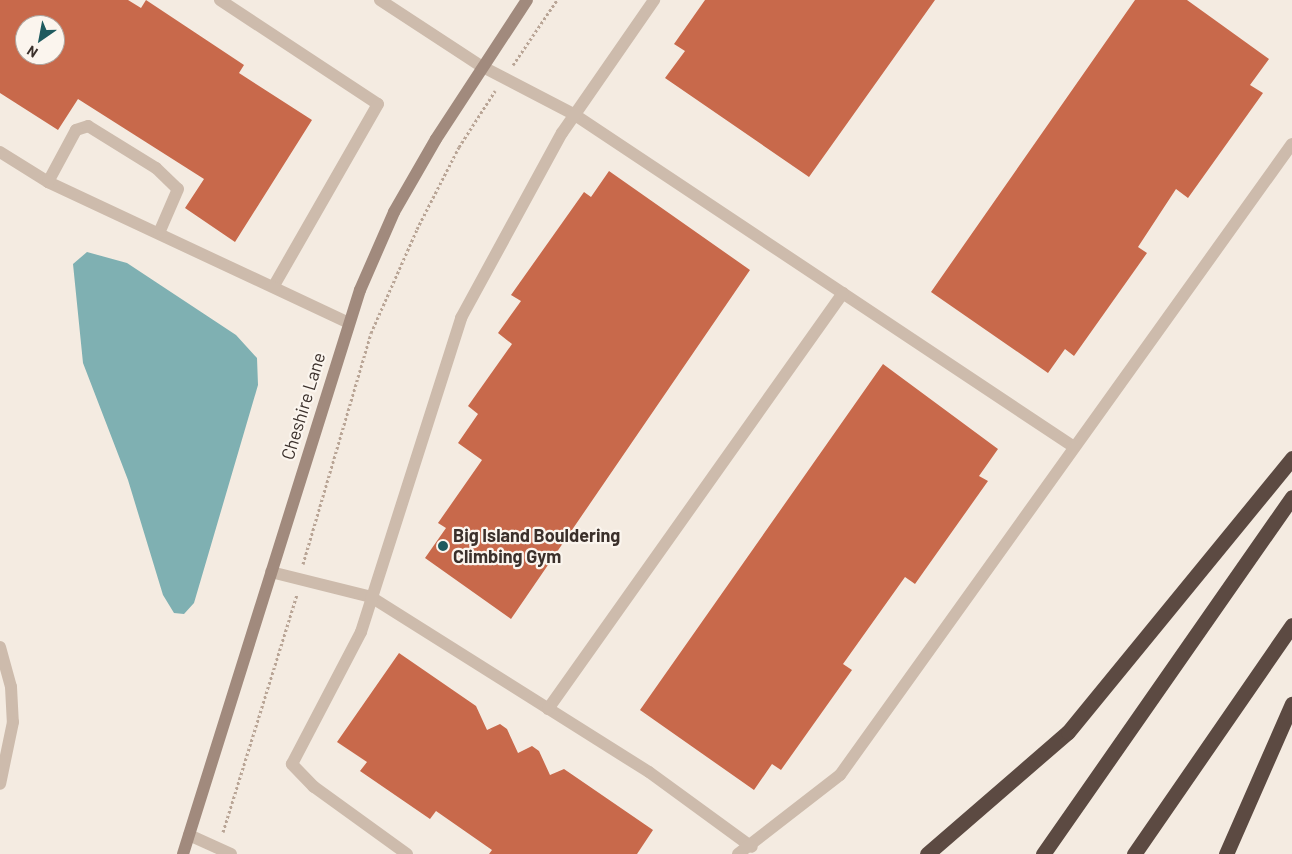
<!DOCTYPE html>
<style>
body{margin:0}
#map{position:relative;width:1292px;height:854px;overflow:hidden;background:#f4ebe1;font-family:Barlow,sans-serif}
div>[style]{position:absolute}
[style*='--x']{left:calc(var(--x)*1px);top:calc(var(--y)*1px);width:calc(var(--w)*1px);rotate:calc(var(--a)*1deg)}
.water>*{inset:0;background:#7fb0b2}
.building>*{inset:0;background:#c8694b}
.path>*{height:3px;margin-top:-1.5px;transform-origin:0;background:repeating-linear-gradient(90deg,#b9a596 0 2.5px,transparent 0 5px)}
.lane>*{height:12px;margin:-6px;padding:0 6px;transform-origin:6px;border-radius:6px;background:#cdbbac}
.street>*{height:12px;margin:-6px;padding:0 6px;transform-origin:6px;border-radius:6px;background:#cdbbac}
.secondary>*{height:12px;margin:-6px;padding:0 6px;transform-origin:6px;border-radius:6px;background:#a18a7d}
.highway>*{height:15px;margin:-7.5px;padding:0 7.5px;transform-origin:7.5px;border-radius:7.5px;background:#5c4a42}
.dots>*{width:14px;height:14px;translate:-50% -50%;box-sizing:border-box;border:2px solid #fbf5ee;border-radius:50%}
span{translate:-50% -50%;white-space:nowrap;text-align:center;line-height:1.15;-webkit-text-stroke:4.5px #fbf5ee;paint-order:stroke}
.street-label{font-size:18px;color:#3b302b}
.poi-label{font-size:18px;color:#3b302b;font-weight:700}
.left{translate:0 -50%;text-align:left}
.north{position:absolute;left:15px;top:15px;width:50px;height:50px;box-sizing:border-box;background:#fbf5ee;border:1px solid #aea6a0;border-radius:50%;rotate:213deg;font-size:14px;font-weight:700;line-height:20px;text-align:center;color:#3b302b}
.north::after{content:'';display:block;margin:auto;width:18px;height:22px;background:#1f5a5e;clip-path:polygon(50% 0,100% 100%,50% 72%,0 100%)}
</style>
<div id="map">
<div class="water">
<div style="clip-path:polygon(87px 252px,127px 263px,236px 335px,257px 358px,258px 385px,194px 603px,184px 614px,174px 613px,163px 595px,128px 480px,83px 363px,73px 264px)"></div>
</div>
<div class="building">
<div style="clip-path:polygon(evenodd,0 0,128px 0,141px 8px,146px 0,244px 65px,239px 73px,312px 120px,235px 242px,185px 208px,204px 179px,78px 99px,58px 130px,0 93px,0 0,25px 25px,55px 25px,55px 55px,25px 55px,25px 25px)"></div>
<div style="clip-path:polygon(705px 0,935px 0,809px 177px,665px 78px,685px 51px,674px 44px)"></div>
<div style="clip-path:polygon(1135px 0,1187px 0,1269px 59px,1250px 85px,1263px 93px,1188px 198px,1176px 189px,1138px 247px,1147px 253px,1074px 356px,1065px 349px,1048px 373px,931px 292px)"></div>
<div style="clip-path:polygon(609px 171px,750px 270px,511px 619px,425px 558px,446px 528px,438px 523px,482px 460px,458px 443px,478px 414px,468px 406px,512px 344px,498px 333px,521px 301px,511px 295px,584px 192px,591px 197px)"></div>
<div style="clip-path:polygon(883px 364px,998px 449px,979px 476px,988px 481px,915px 584px,905px 577px,843px 664px,852px 670px,781px 770px,772px 764px,754px 790px,640px 710px)"></div>
<div style="clip-path:polygon(399px 653px,476px 706px,487px 730px,500px 724px,507px 729px,518px 753px,532px 746px,539px 751px,550px 775px,564px 769px,653px 830px,637px 854px,489px 854px,492px 850px,436px 811px,430px 819px,360px 771px,367px 762px,337px 742px)"></div>
</div>
<div class="path">
<div style="--x:513;--y:65;--w:78;--a:-55.9"></div>
<div style="--x:303;--y:564;--w:241;--a:-73.6"></div>
<div style="--x:371;--y:333;--w:114;--a:-66.1"></div>
<div style="--x:417;--y:229;--w:92;--a:-62.9"></div>
<div style="--x:459;--y:147;--w:67;--a:-57.3"></div>
<div style="--x:223;--y:832;--w:248;--a:-72.7"></div>
</div>
<div class="lane">
<div style="--x:220;--y:0;--w:189;--a:33.4"></div>
<div style="--x:378;--y:104;--w:207;--a:119.8"></div>
<div style="--x:481;--y:66;--w:106;--a:27.5"></div>
<div style="--x:575;--y:115;--w:599;--a:33.64"></div>
<div style="--x:0;--y:152;--w:57;--a:32"></div>
<div style="--x:48;--y:182;--w:332;--a:25.1"></div>
<div style="--x:48;--y:182;--w:59;--a:-61.7"></div>
<div style="--x:76;--y:130;--w:13;--a:-18"></div>
<div style="--x:88;--y:126;--w:80;--a:31.7"></div>
<div style="--x:156;--y:168;--w:30;--a:44"></div>
<div style="--x:178;--y:189;--w:48;--a:113.4"></div>
<div style="--x:271;--y:572;--w:103;--a:14"></div>
<div style="--x:371;--y:597;--w:328;--a:32.2"></div>
<div style="--x:649;--y:772;--w:127;--a:36.1"></div>
<div style="--x:548;--y:709;--w:510;--a:-54.66"></div>
<div style="--x:189;--y:835;--w:46;--a:24.3"></div>
<div style="--x:407;--y:854;--w:115;--a:-144.2"></div>
<div style="--x:314;--y:787;--w:32;--a:-134"></div>
<div style="--x:292;--y:764;--w:149;--a:-62.4"></div>
<div style="--x:361;--y:632;--w:330;--a:-72.3"></div>
<div style="--x:461;--y:318;--w:211;--a:-61.4"></div>
<div style="--x:562;--y:133;--w:162;--a:-55.3"></div>
<div style="--x:738;--y:854;--w:129;--a:-37.8"></div>
<div style="--x:840;--y:775;--w:776;--a:-54.39"></div>
</div>
<div class="street">
<div style="--x:380;--y:0;--w:121;--a:33.2"></div>
<div style="--x:0;--y:647;--w:41;--a:74.6"></div>
<div style="--x:11;--y:687;--w:35;--a:87"></div>
<div style="--x:13;--y:722;--w:63;--a:101.8"></div>
</div>
<div class="secondary">
<div style="--x:183;--y:854;--w:591;--a:-72.58"></div>
<div style="--x:360;--y:290;--w:85;--a:-66.4"></div>
<div style="--x:394;--y:212;--w:84;--a:-60.1"></div>
<div style="--x:436;--y:139;--w:166;--a:-56.8"></div>
</div>
<div class="highway">
<div style="--x:927;--y:854;--w:186;--a:-40.9"></div>
<div style="--x:1068;--y:732;--w:354;--a:-50.7"></div>
<div style="--x:1043;--y:854;--w:435;--a:-55.1"></div>
<div style="--x:1134;--y:854;--w:278;--a:-55.4"></div>
<div style="--x:1226;--y:854;--w:164;--a:-66.3"></div>
</div>
<div class="dots">
<div style="left:443px;top:546px;background:#1f5a5e"></div>
</div>
<div class="street-label">
<span style="left:303px;top:406px;rotate:-73deg">Cheshire Lane</span>
</div>
<div class="poi-label">
<span class="left" style="left:453px;top:546px">Big Island Bouldering<br>Climbing Gym</span>
</div>
<div class="north">N</div>
</div>
